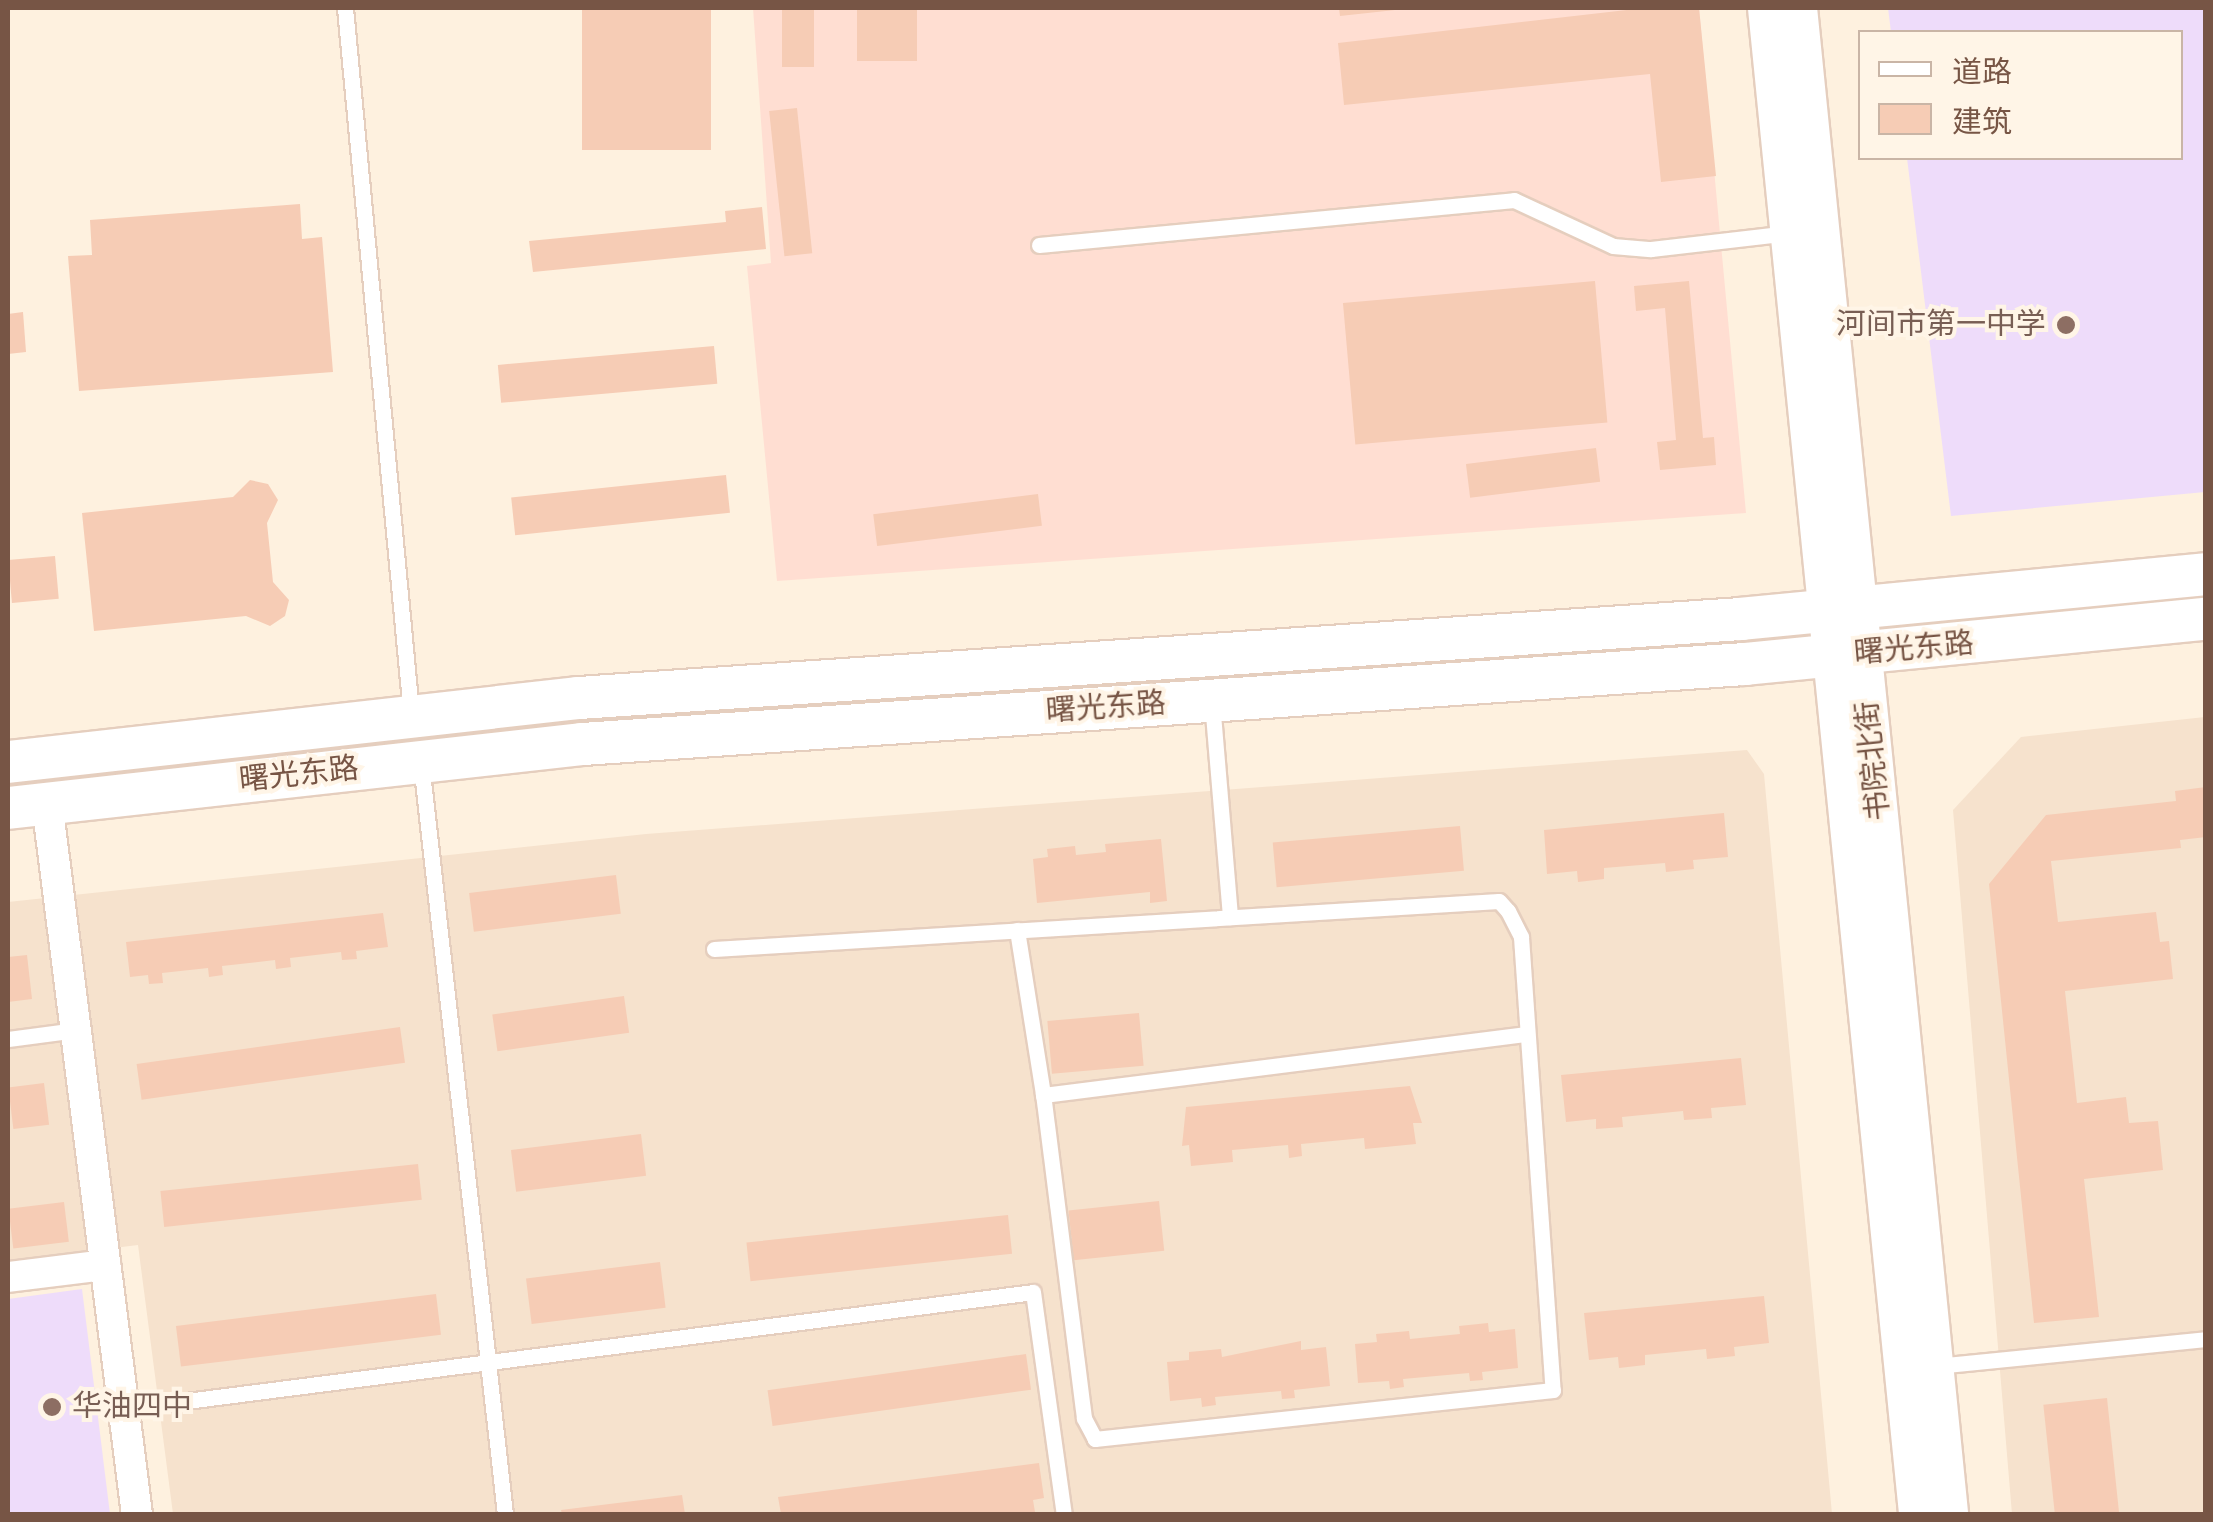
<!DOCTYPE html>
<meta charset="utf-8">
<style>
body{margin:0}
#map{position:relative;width:2213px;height:1522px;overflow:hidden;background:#fef1df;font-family:"Sofia Sans Condensed","Noto Sans SC",sans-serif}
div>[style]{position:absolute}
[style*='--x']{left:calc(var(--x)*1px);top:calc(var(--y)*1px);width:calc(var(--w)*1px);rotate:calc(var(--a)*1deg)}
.residential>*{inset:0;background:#f6e2cd}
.commercial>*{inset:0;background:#ffded2}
.education>*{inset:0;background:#eedcfa}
.building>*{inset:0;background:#f6ccb5;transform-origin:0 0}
.roads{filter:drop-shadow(2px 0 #e5cebe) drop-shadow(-2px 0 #e5cebe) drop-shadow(0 2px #e5cebe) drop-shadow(0 -2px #e5cebe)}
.service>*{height:15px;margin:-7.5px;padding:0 7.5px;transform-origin:7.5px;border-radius:7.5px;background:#fff}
.minor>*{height:30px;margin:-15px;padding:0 15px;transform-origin:15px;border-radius:15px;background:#fff}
.tertiary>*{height:38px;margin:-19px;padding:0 19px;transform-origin:19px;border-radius:19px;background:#fff}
.secondary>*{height:42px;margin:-21px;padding:0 21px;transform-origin:21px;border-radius:21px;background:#fff}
.dots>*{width:28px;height:28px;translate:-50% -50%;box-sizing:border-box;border:5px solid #fff5e7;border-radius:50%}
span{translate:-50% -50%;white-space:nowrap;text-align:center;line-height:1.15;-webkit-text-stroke:8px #fff5e7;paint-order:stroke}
.education-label{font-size:30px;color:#785e54}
.right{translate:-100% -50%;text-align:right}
.left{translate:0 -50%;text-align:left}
.street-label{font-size:30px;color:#775545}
.frame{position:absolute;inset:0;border:10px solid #775545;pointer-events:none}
.legend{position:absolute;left:1858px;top:30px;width:325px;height:130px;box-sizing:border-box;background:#fff5e7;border:2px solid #c9b5a6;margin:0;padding:12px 18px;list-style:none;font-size:30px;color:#775545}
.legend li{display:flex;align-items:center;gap:20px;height:50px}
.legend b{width:50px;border:2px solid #c9b5a6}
</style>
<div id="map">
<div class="residential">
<div style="clip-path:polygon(2205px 717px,2205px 1514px,2012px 1514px,1953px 810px,2021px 737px)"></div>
<div style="clip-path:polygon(1747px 750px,1764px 774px,1832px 1514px,173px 1514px,138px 1245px,8px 1261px,8px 902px,646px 834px)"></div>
</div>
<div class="commercial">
<div style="clip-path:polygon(753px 8px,1699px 8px,1746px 513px,777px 581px,747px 266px,771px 263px)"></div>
</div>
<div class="education">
<div style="clip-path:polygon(1888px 8px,2205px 8px,2205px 492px,1951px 516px,1907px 158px,2180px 158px,2180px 32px,1891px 32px)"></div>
<div style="clip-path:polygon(82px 1289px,110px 1514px,8px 1514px,8px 1299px)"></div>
</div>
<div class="building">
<div style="left:582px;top:8px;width:129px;height:142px"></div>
<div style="left:782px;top:8px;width:32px;height:59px"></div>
<div style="left:857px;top:8px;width:60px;height:53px"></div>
<div style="clip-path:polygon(1339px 8px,1395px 8px,1395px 10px,1340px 16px)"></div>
<div style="clip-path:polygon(1644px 8px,1699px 8px,1716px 176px,1661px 182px,1650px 74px,1344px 105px,1338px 43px)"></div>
<div style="left:797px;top:108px;width:146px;height:28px;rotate:84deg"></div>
<div style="clip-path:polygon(300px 204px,302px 239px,322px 237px,333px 372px,79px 391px,68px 256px,92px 255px,90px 220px)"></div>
<div style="clip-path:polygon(762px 207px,766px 249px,533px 272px,529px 241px,726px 222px,725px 211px)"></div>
<div style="left:1595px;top:281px;width:142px;height:253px;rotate:85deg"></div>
<div style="clip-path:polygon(1689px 281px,1703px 438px,1714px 437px,1716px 465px,1660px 470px,1657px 442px,1676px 440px,1665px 308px,1636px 311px,1634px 286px)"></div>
<div style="clip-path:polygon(23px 312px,26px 352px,8px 354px,8px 314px)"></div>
<div style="left:714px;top:346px;width:38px;height:217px;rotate:85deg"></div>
<div style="left:1596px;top:448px;width:34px;height:131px;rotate:83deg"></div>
<div style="left:726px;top:475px;width:38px;height:216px;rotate:84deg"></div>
<div style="clip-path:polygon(250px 480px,268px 484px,278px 500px,267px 523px,273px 582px,289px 600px,285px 616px,270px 626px,246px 616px,94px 631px,82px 513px,233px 497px)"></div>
<div style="left:1038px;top:494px;width:32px;height:166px;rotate:83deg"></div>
<div style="left:55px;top:556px;width:43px;height:47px;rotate:85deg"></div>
<div style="clip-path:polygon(2206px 787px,2206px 837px,2180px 840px,2181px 848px,2051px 861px,2058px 922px,2156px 912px,2160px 942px,2169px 941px,2173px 979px,2065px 991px,2077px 1103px,2126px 1097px,2129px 1123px,2158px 1121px,2163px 1170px,2084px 1179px,2099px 1317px,2034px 1323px,1989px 884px,2046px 815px,2176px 801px,2175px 791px)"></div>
<div style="clip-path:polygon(1724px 813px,1728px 857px,1693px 860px,1694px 869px,1666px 872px,1665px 863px,1604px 868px,1604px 879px,1578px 882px,1577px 871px,1547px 874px,1544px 830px)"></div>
<div style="left:1460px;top:826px;width:45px;height:188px;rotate:85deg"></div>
<div style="clip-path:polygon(1161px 839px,1167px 901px,1150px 903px,1150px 892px,1037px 903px,1033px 859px,1048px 857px,1047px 849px,1075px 846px,1076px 855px,1106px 852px,1105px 844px)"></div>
<div style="left:616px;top:875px;width:39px;height:148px;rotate:83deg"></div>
<div style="clip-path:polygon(383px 913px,388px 947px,356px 951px,357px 959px,342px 960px,341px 952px,290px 958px,291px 967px,276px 969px,275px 960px,222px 966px,223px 975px,209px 977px,208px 968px,162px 973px,163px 983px,149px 984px,148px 975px,130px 977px,126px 942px)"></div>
<div style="clip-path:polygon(27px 955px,32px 999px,8px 1002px,8px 957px)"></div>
<div style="left:624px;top:996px;width:37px;height:133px;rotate:82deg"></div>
<div style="left:1139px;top:1013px;width:53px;height:92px;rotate:85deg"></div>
<div style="left:400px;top:1027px;width:36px;height:266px;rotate:82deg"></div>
<div style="clip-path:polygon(1741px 1058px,1746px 1105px,1711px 1108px,1712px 1118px,1684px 1120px,1683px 1111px,1622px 1117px,1623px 1127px,1596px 1129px,1596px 1119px,1566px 1122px,1561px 1075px)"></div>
<div style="left:44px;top:1083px;width:42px;height:36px;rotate:83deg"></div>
<div style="clip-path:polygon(1410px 1086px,1422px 1123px,1413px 1123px,1416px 1144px,1365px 1149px,1364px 1138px,1301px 1144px,1302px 1156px,1289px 1158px,1288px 1145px,1232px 1150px,1233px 1162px,1191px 1166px,1189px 1145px,1182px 1146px,1186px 1107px)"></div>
<div style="left:641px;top:1134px;width:42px;height:131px;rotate:83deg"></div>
<div style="left:418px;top:1164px;width:36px;height:259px;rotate:84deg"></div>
<div style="left:1159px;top:1201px;width:50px;height:91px;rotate:84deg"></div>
<div style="left:64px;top:1202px;width:40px;height:56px;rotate:83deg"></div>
<div style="left:1008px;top:1215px;width:39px;height:263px;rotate:84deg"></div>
<div style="left:660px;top:1262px;width:46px;height:135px;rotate:83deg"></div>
<div style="left:436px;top:1294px;width:41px;height:262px;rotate:83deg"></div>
<div style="clip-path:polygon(1764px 1296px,1769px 1343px,1734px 1347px,1735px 1356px,1707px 1359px,1706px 1349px,1645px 1355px,1645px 1365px,1619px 1368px,1618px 1357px,1589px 1360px,1584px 1313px)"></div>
<div style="clip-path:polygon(1488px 1323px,1489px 1332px,1515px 1329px,1518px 1368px,1482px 1372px,1483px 1380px,1470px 1381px,1469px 1373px,1403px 1379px,1404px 1387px,1390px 1389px,1389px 1381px,1358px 1383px,1355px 1344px,1377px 1342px,1376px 1334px,1409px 1331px,1410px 1339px,1460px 1334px,1459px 1326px)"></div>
<div style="clip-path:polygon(1301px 1341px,1301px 1350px,1326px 1347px,1330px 1386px,1294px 1390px,1295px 1398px,1282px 1399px,1281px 1391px,1215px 1397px,1216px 1405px,1202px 1407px,1201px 1398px,1170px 1401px,1167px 1362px,1189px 1360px,1189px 1352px,1221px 1349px,1222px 1357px)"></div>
<div style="left:1026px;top:1354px;width:36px;height:261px;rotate:82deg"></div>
<div style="left:2107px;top:1398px;width:117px;height:64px;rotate:84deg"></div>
<div style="clip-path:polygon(1039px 1463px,1044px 1498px,1033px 1500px,1035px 1512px,781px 1514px,778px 1497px)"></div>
<div style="clip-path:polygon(682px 1495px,685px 1514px,562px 1514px,561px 1510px)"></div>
</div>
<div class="roads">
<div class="service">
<div style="--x:345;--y:8;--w:708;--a:84.65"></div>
<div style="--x:1039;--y:245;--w:477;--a:-5.4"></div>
<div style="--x:1514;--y:200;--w:109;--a:24.9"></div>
<div style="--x:1613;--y:246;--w:38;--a:5"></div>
<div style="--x:1651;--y:249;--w:139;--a:-6.6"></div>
<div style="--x:1212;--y:702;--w:216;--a:85.2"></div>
<div style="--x:421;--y:763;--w:756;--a:83.62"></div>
<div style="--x:1017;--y:930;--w:167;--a:81"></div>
<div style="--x:714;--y:949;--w:786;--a:-3.5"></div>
<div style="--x:1499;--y:901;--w:13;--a:48"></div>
<div style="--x:1508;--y:911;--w:29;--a:63"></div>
<div style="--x:1521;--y:937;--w:454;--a:86"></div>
<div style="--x:1553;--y:1390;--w:461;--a:173.9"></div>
<div style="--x:1095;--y:1439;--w:24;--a:-118"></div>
<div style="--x:1084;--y:1418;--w:326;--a:-97.2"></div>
<div style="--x:1043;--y:1095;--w:488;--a:-7.2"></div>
<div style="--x:8;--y:1039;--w:69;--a:-7.5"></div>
<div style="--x:1936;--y:1366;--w:271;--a:-5.7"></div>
<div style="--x:124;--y:1409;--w:916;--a:-7.33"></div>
<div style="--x:1033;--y:1292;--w:224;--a:82.1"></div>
</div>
<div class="minor">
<div style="--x:47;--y:803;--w:717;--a:82.79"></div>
<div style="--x:8;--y:1277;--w:98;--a:-7.1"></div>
</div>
<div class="tertiary">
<div style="--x:1767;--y:8;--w:1514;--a:84.27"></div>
<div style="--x:1798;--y:8;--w:1514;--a:84.27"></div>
</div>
<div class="secondary">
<div style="--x:8;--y:762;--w:575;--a:-6.4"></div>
<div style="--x:579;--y:698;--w:1164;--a:-3.89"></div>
<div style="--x:1740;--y:619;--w:468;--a:-5.5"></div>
<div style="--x:8;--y:808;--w:579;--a:-6.35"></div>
<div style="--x:583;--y:744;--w:1164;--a:-3.94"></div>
<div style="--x:1744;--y:664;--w:464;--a:-5.6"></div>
</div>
</div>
<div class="dots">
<div style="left:2066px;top:325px;background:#8d6e63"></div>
<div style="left:52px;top:1407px;background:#8d6e63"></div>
</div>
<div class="education-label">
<span class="right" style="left:2046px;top:325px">河间市第一中学</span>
<span class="left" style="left:72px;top:1407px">华油四中</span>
</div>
<div class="street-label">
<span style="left:1914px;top:649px;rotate:-5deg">曙光东路</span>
<span style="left:1106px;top:708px;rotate:-4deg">曙光东路</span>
<span style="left:1874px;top:761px;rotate:-96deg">书院北街</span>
<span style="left:299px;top:775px;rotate:-6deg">曙光东路</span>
</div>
<div class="frame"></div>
<ul class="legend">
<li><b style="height:12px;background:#fff"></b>道路</li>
<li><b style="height:28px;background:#f6ccb5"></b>建筑</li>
</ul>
</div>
